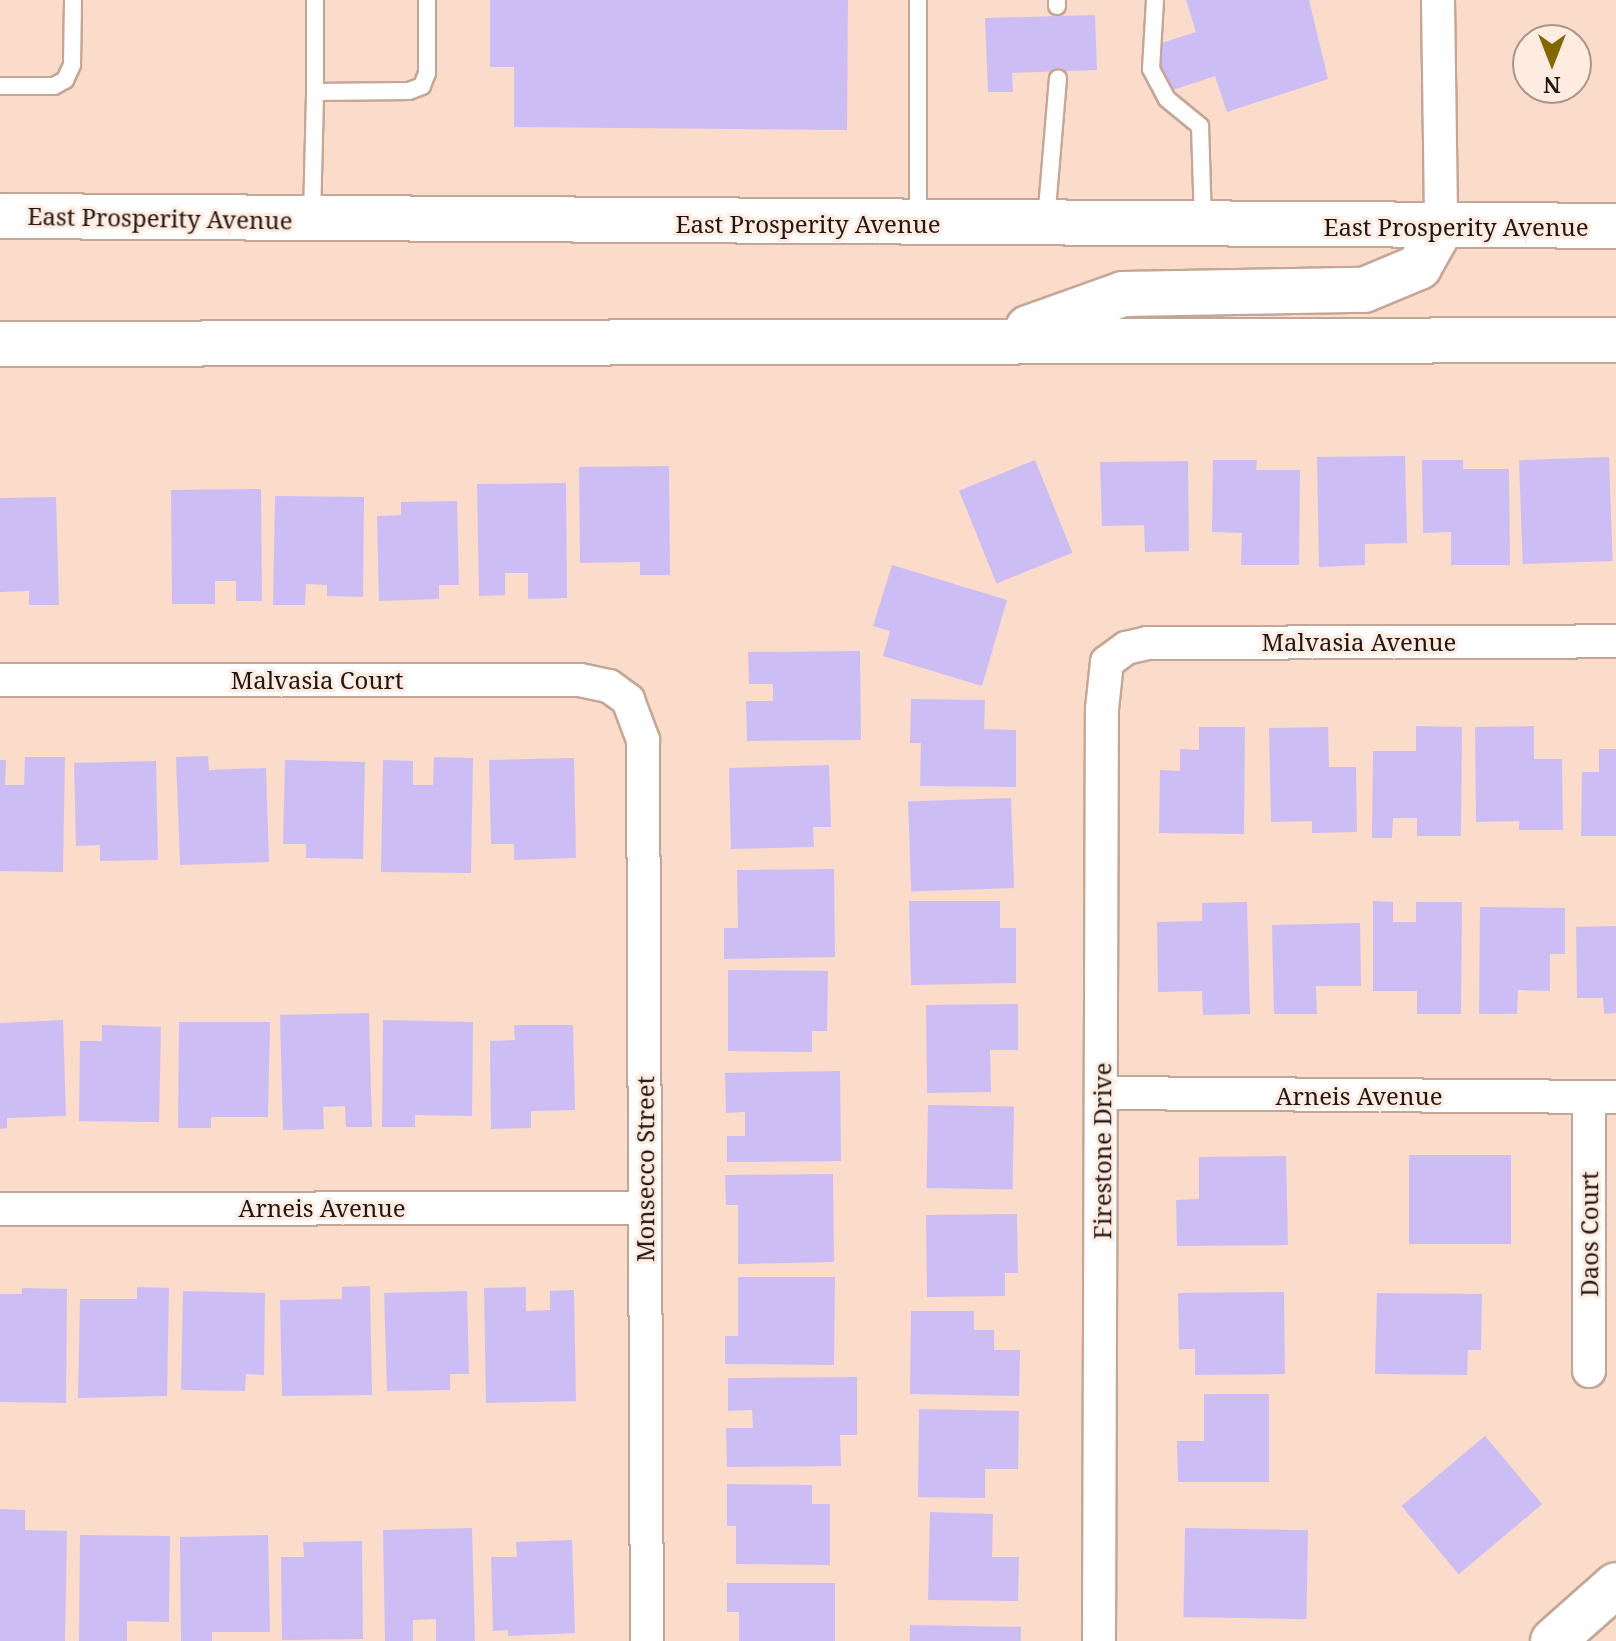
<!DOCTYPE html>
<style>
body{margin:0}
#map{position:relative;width:1616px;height:1641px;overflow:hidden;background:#fbdbca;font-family:"Noto Serif",serif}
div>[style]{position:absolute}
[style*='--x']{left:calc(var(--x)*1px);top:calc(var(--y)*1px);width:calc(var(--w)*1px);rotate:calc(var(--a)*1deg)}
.building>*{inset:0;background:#ccbef5;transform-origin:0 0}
.roads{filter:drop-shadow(2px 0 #c4a696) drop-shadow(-2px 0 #c4a696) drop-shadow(0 2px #c4a696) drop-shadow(0 -2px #c4a696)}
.lane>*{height:16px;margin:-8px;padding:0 8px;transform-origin:8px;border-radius:8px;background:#fff}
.street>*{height:32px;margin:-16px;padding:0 16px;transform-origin:16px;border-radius:16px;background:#fff}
.secondary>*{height:44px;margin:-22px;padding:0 22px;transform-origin:22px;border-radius:22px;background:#fff}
span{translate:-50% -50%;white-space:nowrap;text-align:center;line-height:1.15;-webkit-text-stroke:6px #feebe1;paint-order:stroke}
.street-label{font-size:24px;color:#211611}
.north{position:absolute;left:1512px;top:24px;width:80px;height:80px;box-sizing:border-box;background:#feebe1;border:2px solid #a6968e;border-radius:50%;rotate:180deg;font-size:22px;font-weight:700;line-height:32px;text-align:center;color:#211611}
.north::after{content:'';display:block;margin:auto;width:28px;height:36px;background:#826800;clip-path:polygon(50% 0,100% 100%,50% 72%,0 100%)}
</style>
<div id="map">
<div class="building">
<div style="clip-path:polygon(490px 0,848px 0,847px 130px,514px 127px,514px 67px,490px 67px)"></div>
<div style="clip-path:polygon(1186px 0,1309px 0,1328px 79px,1227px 112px,1215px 76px,1167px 92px,1152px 46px,1196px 32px)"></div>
<div style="clip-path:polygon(1095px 15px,1097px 70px,1012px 73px,1013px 92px,988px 92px,985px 18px)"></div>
<div style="clip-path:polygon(1405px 456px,1407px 543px,1365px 544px,1365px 565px,1319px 567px,1317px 457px)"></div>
<div style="left:1609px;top:457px;width:104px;height:90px;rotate:88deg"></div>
<div style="left:1035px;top:460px;width:100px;height:82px;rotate:68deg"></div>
<div style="clip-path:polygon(1213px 460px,1257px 460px,1256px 470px,1300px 470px,1299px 565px,1241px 565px,1242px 533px,1212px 532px)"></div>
<div style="clip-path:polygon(1422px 460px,1463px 460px,1463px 469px,1509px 469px,1510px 565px,1451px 565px,1451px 532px,1423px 533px)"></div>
<div style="clip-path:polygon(1188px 461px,1189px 551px,1145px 552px,1144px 525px,1102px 526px,1100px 462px)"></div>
<div style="clip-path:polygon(669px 466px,670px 575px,640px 575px,640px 562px,580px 563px,579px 467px)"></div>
<div style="clip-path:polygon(566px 483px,567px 598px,528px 599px,528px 573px,505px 573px,505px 595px,479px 596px,477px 484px)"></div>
<div style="clip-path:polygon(261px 489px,262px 601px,236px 601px,236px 581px,215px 581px,215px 604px,172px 604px,171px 490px)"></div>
<div style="clip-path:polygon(275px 496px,364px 497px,363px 597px,327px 596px,327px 585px,306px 584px,305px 605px,273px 605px)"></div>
<div style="clip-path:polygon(56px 497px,59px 605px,29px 605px,29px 591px,0 592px,0 498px)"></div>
<div style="clip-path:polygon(457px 501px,459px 585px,439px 585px,439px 599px,379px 601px,377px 516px,401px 515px,401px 502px)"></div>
<div style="clip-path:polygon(892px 565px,1007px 600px,982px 686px,883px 656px,890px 631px,873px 626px)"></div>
<div style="clip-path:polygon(860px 651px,861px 740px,747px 741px,746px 701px,773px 701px,773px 684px,749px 684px,748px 652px)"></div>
<div style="clip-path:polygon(911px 699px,985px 700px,984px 729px,1016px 730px,1016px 787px,920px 786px,921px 743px,910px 743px)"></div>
<div style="clip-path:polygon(1416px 726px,1462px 727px,1461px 836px,1417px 836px,1417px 818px,1393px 818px,1392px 838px,1372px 838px,1373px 751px,1416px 751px)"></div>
<div style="clip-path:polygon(1534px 726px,1534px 759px,1562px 759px,1563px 830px,1519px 830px,1519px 821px,1476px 822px,1475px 727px)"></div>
<div style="clip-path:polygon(1199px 727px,1245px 727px,1244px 834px,1159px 833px,1160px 770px,1180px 771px,1180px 749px,1199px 750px)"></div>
<div style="clip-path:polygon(1328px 727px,1329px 767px,1356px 767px,1357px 832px,1312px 833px,1312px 821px,1271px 822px,1269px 728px)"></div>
<div style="clip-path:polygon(1599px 749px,1616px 749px,1616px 836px,1581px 836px,1582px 772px,1599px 772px)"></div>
<div style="clip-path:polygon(208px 756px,209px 770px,266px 768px,269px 862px,180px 865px,176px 757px)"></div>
<div style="clip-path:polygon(25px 757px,65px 757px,63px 872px,0 871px,0 760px,6px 760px,5px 785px,24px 785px)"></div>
<div style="clip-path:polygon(434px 757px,473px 758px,471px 873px,381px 872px,383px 760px,413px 761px,413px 785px,433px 785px)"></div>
<div style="clip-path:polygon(574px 758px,576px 858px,514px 860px,514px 844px,491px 844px,489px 760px)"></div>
<div style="clip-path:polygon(285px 760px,365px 762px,363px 859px,306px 858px,306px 844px,283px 844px)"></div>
<div style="clip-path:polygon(156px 761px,158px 860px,100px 861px,100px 845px,76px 846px,74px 763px)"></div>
<div style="clip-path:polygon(829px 765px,831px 827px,813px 827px,814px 847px,731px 849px,729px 768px)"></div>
<div style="left:1011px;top:798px;width:90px;height:103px;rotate:88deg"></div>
<div style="clip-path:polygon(834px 869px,835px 957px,724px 959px,724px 928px,738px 928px,737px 870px)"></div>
<div style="clip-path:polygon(909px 901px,1000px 901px,1000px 928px,1016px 928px,1016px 983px,911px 985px)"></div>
<div style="clip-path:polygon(1373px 901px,1393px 902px,1393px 922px,1416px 922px,1416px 902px,1462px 902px,1461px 1014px,1417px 1014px,1417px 991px,1373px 991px)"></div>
<div style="clip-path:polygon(1247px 902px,1250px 1014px,1203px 1015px,1202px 991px,1158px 992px,1157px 922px,1202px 921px,1202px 903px)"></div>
<div style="clip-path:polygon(1480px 907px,1565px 908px,1565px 954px,1550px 954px,1550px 991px,1518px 990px,1517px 1014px,1479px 1014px)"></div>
<div style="clip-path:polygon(1360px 923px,1361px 986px,1316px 986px,1317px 1014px,1274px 1014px,1272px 925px)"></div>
<div style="clip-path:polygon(1616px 926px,1616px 1013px,1604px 1014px,1603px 998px,1577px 998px,1576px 927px)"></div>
<div style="clip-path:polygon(728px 970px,828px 971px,827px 1031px,812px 1031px,812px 1052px,728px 1051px)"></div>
<div style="clip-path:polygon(1018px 1004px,1018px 1050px,990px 1050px,991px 1092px,927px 1093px,926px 1005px)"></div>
<div style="clip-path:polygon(369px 1013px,372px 1127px,346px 1127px,345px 1106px,323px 1107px,324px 1129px,283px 1130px,280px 1015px)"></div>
<div style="clip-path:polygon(63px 1020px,66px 1116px,7px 1118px,7px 1128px,0 1129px,0 1023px)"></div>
<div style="clip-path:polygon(383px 1020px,473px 1022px,472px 1116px,415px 1115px,415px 1127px,382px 1127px)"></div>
<div style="clip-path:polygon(179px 1022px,270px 1022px,268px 1117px,211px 1117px,211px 1128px,178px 1128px)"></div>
<div style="clip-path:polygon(102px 1025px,161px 1027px,159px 1122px,79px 1121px,80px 1041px,102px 1041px)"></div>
<div style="clip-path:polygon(514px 1025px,573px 1025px,575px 1110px,531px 1111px,531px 1128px,491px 1129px,490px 1041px,515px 1040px)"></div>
<div style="clip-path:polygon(840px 1071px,841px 1161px,727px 1162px,727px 1136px,745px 1136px,745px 1112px,726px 1113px,725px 1073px)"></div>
<div style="left:928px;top:1105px;width:86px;height:83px;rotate:1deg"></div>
<div style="left:1511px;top:1155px;width:89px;height:102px;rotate:90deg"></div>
<div style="clip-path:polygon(1286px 1156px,1288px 1245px,1177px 1246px,1176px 1200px,1199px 1199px,1199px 1157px)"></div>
<div style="clip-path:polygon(833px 1174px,834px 1262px,738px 1264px,738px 1205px,726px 1205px,725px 1175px)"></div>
<div style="clip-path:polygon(1017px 1214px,1018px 1273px,1005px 1273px,1005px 1296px,927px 1297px,926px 1215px)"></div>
<div style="clip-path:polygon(738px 1277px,835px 1277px,834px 1365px,725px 1364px,725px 1336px,738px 1336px)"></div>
<div style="clip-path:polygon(370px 1286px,372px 1395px,282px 1396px,280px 1300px,342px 1299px,342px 1287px)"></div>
<div style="clip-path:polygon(137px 1287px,169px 1288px,167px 1396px,78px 1398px,80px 1299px,137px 1299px)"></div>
<div style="clip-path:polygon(526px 1287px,526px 1311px,550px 1310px,550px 1291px,574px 1290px,576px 1401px,486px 1403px,484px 1288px)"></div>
<div style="clip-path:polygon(22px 1288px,67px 1289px,66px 1403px,0 1402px,0 1294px,22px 1294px)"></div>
<div style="clip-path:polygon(183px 1291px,265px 1293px,264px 1375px,246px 1374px,245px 1391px,181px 1390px)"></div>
<div style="clip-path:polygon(467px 1291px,469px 1374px,450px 1374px,450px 1390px,387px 1391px,384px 1293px)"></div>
<div style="clip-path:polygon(1284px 1292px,1285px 1374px,1195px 1375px,1195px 1349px,1179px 1349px,1178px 1293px)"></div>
<div style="clip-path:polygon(1377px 1293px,1482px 1294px,1481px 1350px,1468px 1350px,1467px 1375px,1375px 1374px)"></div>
<div style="clip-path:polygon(911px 1311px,974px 1311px,974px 1330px,994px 1330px,994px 1350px,1020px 1350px,1019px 1396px,910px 1394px)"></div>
<div style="clip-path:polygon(857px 1377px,857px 1435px,840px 1435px,841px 1466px,727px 1467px,726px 1428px,753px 1428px,752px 1410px,728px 1411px,728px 1378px)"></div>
<div style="clip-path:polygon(1204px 1394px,1269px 1394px,1269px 1482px,1178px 1482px,1177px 1441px,1204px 1441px)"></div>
<div style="clip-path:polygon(919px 1409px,1019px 1411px,1018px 1469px,985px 1469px,985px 1498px,918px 1497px)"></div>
<div style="left:1485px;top:1436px;width:89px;height:109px;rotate:50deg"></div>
<div style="clip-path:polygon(727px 1484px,812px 1485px,812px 1504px,830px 1504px,830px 1565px,736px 1564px,736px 1526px,727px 1526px)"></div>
<div style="clip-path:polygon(0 1509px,25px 1510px,25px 1530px,67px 1531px,65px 1641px,0 1641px)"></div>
<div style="clip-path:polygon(930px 1512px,993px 1514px,992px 1557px,1019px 1557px,1018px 1601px,928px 1600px)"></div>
<div style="clip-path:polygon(472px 1528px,475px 1641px,436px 1641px,436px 1619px,413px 1620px,413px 1641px,385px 1641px,383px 1530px)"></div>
<div style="left:1185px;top:1528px;width:123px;height:89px;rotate:1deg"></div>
<div style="clip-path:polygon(80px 1535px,170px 1536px,169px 1622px,127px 1621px,127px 1641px,79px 1641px)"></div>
<div style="clip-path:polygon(268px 1535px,270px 1632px,212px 1632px,212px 1641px,181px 1641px,180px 1537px)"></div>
<div style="clip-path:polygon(572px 1540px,575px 1633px,508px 1636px,508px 1630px,493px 1631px,491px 1557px,517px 1557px,516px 1542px)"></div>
<div style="clip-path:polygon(362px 1541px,363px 1639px,282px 1640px,281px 1557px,304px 1557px,303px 1542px)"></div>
<div style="clip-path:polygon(727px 1583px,835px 1583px,835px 1641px,739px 1641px,739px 1612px,727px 1612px)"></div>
<div style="left:910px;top:1625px;width:111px;height:16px;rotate:1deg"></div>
</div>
<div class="roads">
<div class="lane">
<div style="--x:315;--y:0;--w:92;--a:90"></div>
<div style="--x:315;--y:92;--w:94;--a:-0.6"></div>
<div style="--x:409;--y:91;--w:14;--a:-21"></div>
<div style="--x:422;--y:86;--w:14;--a:-69"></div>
<div style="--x:427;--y:73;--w:73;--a:-90"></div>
<div style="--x:1155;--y:0;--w:69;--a:93.3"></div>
<div style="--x:1151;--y:69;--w:34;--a:62"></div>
<div style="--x:1167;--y:99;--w:43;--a:39.3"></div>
<div style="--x:1200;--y:126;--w:96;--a:88.2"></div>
<div style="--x:1057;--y:6;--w:6;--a:-90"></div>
<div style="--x:0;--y:86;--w:54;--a:0"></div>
<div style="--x:54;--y:86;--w:13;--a:-29"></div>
<div style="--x:65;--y:80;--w:17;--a:-65"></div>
<div style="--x:72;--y:65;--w:65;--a:-89.1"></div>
<div style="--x:312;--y:218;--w:126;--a:-88.6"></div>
<div style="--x:918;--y:218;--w:218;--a:-90"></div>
<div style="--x:1046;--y:221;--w:143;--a:-85.2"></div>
</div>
<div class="street">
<div style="--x:1438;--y:0;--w:228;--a:89.2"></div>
<div style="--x:0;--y:680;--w:580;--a:0"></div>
<div style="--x:580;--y:680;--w:30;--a:12"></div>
<div style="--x:609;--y:686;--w:24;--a:36"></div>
<div style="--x:628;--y:700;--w:43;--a:69.4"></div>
<div style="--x:643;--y:740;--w:901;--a:89.75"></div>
<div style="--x:1102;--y:1093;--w:514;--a:0.45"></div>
<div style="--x:1589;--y:1098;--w:273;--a:90"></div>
<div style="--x:0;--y:1209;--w:645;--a:-0.09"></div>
<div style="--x:1099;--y:1641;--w:932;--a:-89.82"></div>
<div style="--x:1102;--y:709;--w:47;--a:-83.9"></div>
<div style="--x:1107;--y:662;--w:24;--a:-36"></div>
<div style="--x:1126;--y:648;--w:22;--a:-13"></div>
<div style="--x:1147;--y:643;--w:469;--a:-0.2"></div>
</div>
<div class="secondary">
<div style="--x:0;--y:216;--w:1616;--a:0.35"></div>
<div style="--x:1028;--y:328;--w:101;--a:-19.7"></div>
<div style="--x:1123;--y:294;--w:241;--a:-1"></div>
<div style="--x:1364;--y:290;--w:60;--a:-22.7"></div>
<div style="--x:1419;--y:267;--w:45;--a:-60.6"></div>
<div style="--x:0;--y:344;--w:1616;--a:-0.14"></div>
<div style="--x:1553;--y:1641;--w:84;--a:-41.6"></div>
</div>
</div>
<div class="street-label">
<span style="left:160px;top:218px;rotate:1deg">East Prosperity Avenue</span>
<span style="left:808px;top:224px">East Prosperity Avenue</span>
<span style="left:1456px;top:227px">East Prosperity Avenue</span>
<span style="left:1359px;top:642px">Malvasia Avenue</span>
<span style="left:317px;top:680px">Malvasia Court</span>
<span style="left:1359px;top:1096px">Arneis Avenue</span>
<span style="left:1102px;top:1151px;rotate:-90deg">Firestone Drive</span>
<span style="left:645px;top:1169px;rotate:-90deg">Monsecco Street</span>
<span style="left:322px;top:1208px">Arneis Avenue</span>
<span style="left:1589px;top:1234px;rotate:-90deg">Daos Court</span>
</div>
<div class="north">N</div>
</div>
